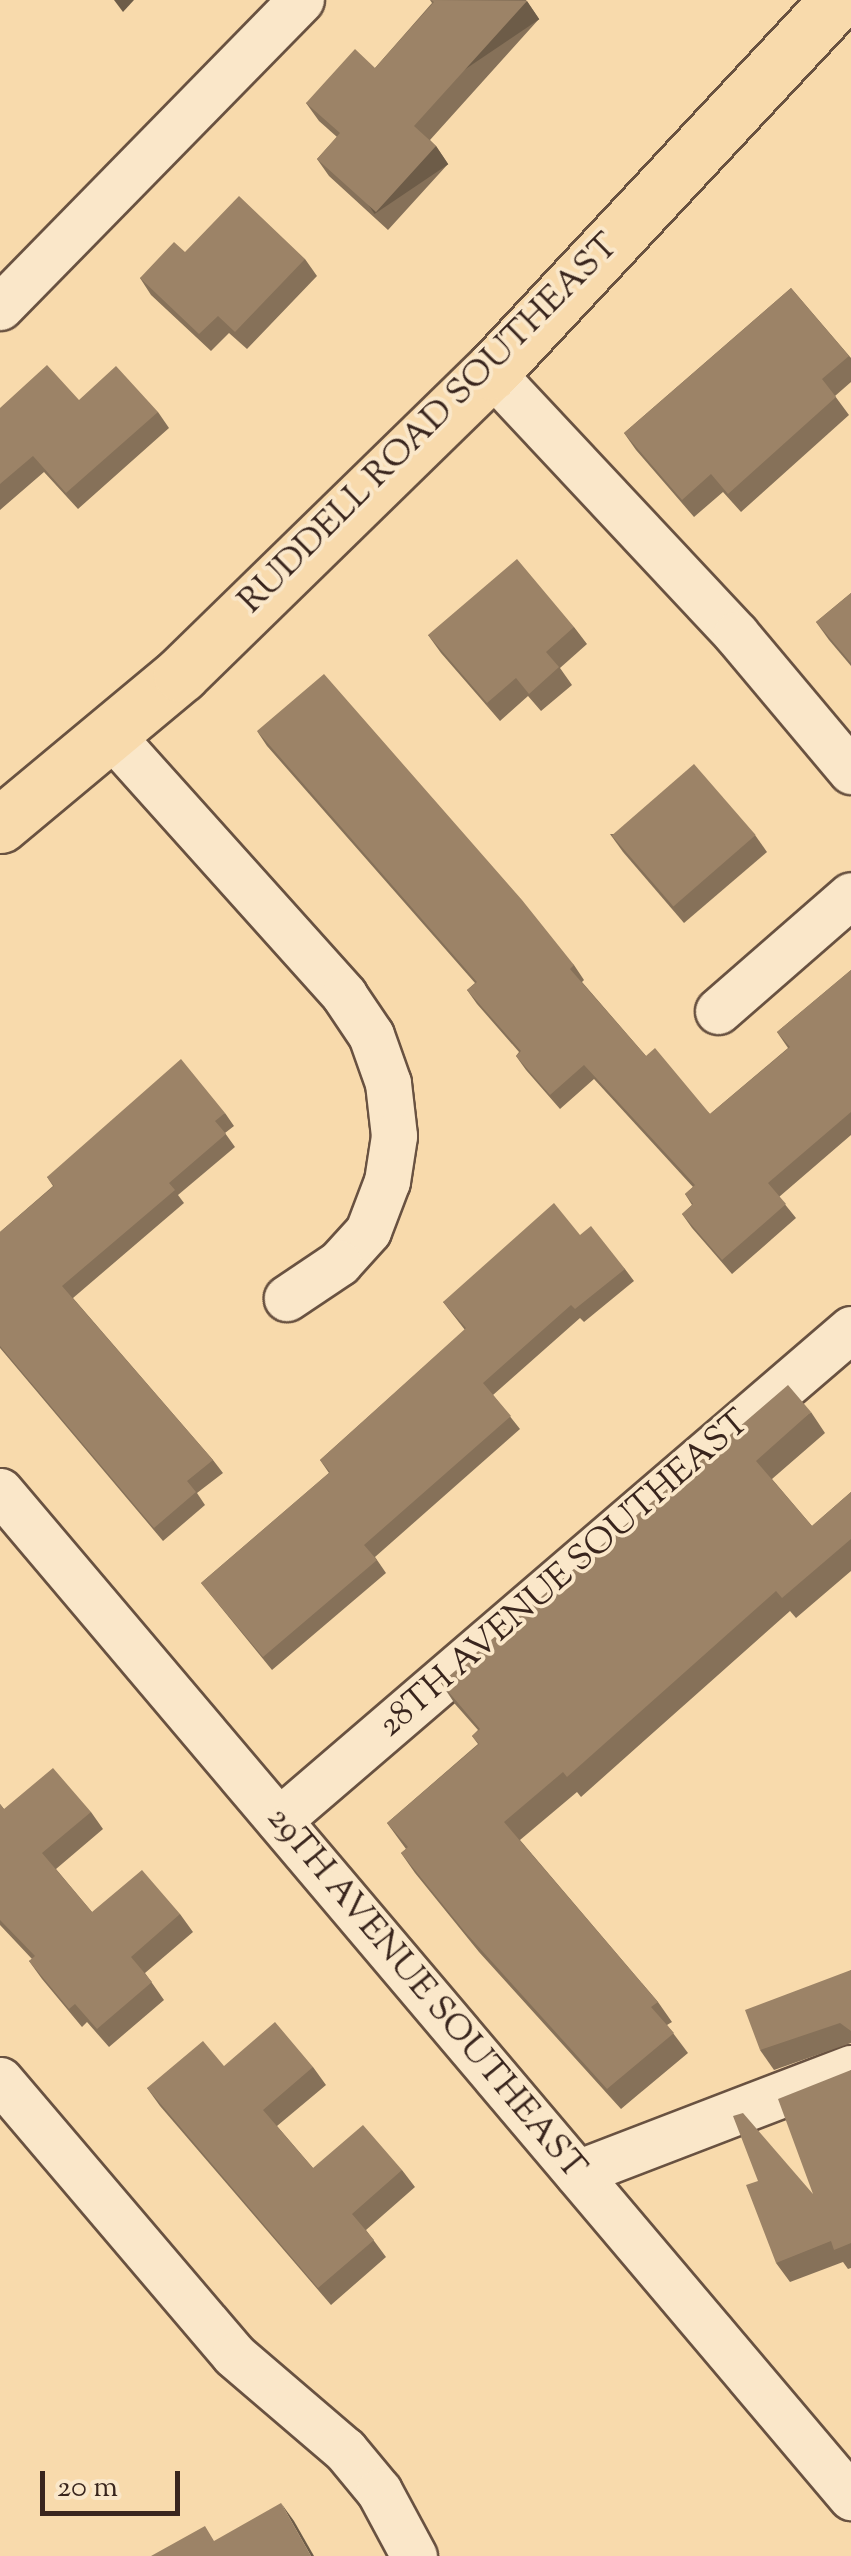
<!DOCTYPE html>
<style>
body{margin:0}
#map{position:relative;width:851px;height:2556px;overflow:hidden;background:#f8daac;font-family:"Sorts Mill Goudy",serif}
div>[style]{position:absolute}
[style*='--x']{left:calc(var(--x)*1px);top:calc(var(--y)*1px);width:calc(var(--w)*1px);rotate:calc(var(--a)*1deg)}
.roads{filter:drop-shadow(2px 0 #695241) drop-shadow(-2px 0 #695241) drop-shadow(0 2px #695241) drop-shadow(0 -2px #695241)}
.minor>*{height:45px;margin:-22.5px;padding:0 22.5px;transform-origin:22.5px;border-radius:22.5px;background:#fae7c9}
.major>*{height:55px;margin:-27.5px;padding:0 27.5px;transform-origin:27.5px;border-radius:27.5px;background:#f8daac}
.wall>*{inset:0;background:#867159}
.shaded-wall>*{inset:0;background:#6d5c48;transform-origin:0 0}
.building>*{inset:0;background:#9c8367;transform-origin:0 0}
span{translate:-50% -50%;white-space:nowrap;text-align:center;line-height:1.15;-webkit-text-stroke:8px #fae7c9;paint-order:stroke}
.street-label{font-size:35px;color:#39251d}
.scale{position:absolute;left:40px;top:2471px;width:140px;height:45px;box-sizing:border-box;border:5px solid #39251d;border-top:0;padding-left:12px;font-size:30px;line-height:35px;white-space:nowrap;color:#39251d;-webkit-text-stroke:8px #fae7c9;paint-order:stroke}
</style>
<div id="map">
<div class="roads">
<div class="minor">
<div style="--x:0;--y:307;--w:430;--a:-45.6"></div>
<div style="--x:491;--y:372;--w:359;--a:46.9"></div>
<div style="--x:736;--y:634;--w:179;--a:50"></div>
<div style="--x:112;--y:736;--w:348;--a:48.1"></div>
<div style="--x:344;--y:995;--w:48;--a:56"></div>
<div style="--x:371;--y:1035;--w:51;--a:70.5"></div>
<div style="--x:388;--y:1083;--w:53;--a:83.5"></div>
<div style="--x:394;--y:1136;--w:46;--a:98.8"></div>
<div style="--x:387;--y:1181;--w:53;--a:110.8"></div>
<div style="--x:368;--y:1231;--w:43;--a:132.2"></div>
<div style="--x:339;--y:1263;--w:63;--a:146.1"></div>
<div style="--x:718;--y:1011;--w:176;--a:-41.1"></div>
<div style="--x:0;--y:1491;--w:1318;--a:49.77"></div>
<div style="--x:279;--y:1820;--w:754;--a:-40.64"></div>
<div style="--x:0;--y:2080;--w:361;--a:49.6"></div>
<div style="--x:234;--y:2355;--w:146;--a:40.6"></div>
<div style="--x:345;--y:2450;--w:53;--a:50.3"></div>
<div style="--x:379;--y:2491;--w:74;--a:61.7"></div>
<div style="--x:577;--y:2173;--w:293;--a:-21"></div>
</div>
<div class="major">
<div style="--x:0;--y:825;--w:236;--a:-39.8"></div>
<div style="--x:181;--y:674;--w:433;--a:-44.3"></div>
<div style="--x:491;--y:372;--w:509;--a:-46.99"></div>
</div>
</div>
<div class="wall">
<div style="clip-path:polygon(430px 0,526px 0,539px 19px,430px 140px,436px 146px,448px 164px,388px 230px,329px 176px,317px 159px,337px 137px,319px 121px,306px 103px,375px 68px,432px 3px)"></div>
<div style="clip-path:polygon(185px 252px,305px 259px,317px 276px,247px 349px,229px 333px,211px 351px,151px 295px,140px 278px)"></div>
<div style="clip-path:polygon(791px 288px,851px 358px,851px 382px,835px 396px,849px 415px,741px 512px,723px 492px,694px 517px,636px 450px,624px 433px)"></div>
<div style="clip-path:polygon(79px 400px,158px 412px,169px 428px,78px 509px,44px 472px,0 510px,0 408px)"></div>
<div style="clip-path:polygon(851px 593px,851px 666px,829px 640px,816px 622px)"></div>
<div style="clip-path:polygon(574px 627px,587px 644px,560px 668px,572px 685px,541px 711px,528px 696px,500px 721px,441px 653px,428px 635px)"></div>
<div style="clip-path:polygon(257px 731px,574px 965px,584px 980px,582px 982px,646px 1056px,710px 1114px,788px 1048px,777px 1032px,851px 970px,851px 1135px,779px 1197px,796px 1218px,732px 1274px,692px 1228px,682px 1214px,692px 1205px,685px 1194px,693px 1187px,594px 1079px,560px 1109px,526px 1070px,516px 1056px,519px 1052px,477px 1004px,467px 990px,475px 983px,267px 746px)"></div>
<div style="clip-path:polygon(610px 834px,755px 835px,767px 852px,684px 923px,623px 852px)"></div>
<div style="clip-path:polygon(225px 1113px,234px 1126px,225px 1133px,235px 1147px,178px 1195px,184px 1203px,73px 1298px,213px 1460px,223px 1473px,197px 1493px,205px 1505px,163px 1541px,0 1348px,0 1232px,53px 1186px,47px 1177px)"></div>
<div style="clip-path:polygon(580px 1235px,625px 1269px,634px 1281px,584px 1322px,580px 1318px,493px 1395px,520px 1429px,375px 1557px,386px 1573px,272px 1670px,201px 1583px,329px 1473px,320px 1460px,465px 1330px,443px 1302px)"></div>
<div style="clip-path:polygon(811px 1412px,825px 1433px,772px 1479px,812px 1526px,851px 1492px,851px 1571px,796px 1618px,790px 1611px,581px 1797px,577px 1792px,520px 1840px,658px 2002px,672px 2022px,667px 2025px,688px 2053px,621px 2109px,479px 1952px,415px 1873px,401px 1853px,406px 1849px,387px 1823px,478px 1744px,472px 1736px,478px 1730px,455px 1704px,441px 1683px)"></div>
<div style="clip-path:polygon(0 1804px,4px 1809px,91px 1812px,103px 1829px,56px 1869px,92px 1912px,180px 1914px,193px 1932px,145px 1973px,164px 2000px,109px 2047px,87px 2022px,82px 2027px,42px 1979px,29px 1961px,32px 1959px,0 1925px)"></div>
<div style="clip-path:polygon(851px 1970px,851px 2043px,774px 2070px,760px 2050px)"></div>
<div style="clip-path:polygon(224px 2066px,313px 2067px,326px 2085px,277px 2126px,313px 2168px,402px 2170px,415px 2187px,366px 2230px,386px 2257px,331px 2305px,160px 2106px,147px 2088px)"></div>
<div style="clip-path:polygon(851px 2070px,851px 2268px,848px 2269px,843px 2262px,790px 2282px,776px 2263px,813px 2194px,848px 2073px)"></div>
</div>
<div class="shaded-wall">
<div style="clip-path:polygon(114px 0,134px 0,123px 12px)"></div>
<div style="left:527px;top:1px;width:22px;height:169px;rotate:56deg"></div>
<div style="left:436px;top:146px;width:22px;height:89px;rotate:56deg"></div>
<div style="clip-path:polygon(281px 2503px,294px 2521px,314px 2556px,311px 2556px)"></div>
</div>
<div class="building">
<div style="clip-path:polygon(431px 0,527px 1px,414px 126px,436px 146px,376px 212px,317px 159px,340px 133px,306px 103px,355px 49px,375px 68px,434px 2px)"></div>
<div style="clip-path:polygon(239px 196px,305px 259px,235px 332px,218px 316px,199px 334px,140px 278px,174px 242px,185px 252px)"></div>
<div style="clip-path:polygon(791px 288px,849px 356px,822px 379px,836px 397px,728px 494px,711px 474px,682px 500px,624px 433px)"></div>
<div style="clip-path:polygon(47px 365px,79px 400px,116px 366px,158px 412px,66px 493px,33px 456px,0 484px,0 408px)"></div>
<div style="clip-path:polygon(517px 559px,574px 627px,546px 652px,559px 667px,529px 694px,516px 678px,487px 703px,428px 635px)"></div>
<div style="clip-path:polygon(851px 593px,851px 663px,816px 622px)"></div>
<div style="clip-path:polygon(324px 674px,522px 900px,574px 965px,570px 969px,646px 1056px,655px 1048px,710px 1114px,790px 1047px,777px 1032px,851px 970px,851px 1112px,768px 1183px,786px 1204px,722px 1260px,682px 1214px,693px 1204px,685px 1194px,695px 1185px,584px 1065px,550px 1095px,516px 1056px,521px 1051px,467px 990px,477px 982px,257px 731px)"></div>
<div style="left:694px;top:764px;width:94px;height:109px;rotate:49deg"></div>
<div style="clip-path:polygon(181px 1059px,225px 1113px,215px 1121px,226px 1134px,169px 1183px,175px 1190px,62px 1286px,213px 1460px,187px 1481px,196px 1492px,154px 1528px,0 1346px,0 1232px,54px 1186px,47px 1177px)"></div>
<div style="clip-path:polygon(554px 1203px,580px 1235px,591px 1226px,625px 1269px,575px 1309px,571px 1305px,483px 1383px,511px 1416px,364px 1545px,377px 1560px,263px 1657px,201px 1583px,330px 1472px,320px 1460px,466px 1328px,443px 1302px)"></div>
<div style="clip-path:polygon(788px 1385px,811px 1412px,756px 1461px,812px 1526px,851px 1492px,851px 1539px,782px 1598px,776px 1591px,567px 1777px,563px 1772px,504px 1822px,658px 2002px,651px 2007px,674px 2033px,607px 2089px,465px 1932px,401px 1853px,408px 1847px,387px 1823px,479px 1744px,472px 1736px,480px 1729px,441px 1683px)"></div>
<div style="clip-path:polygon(53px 1768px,91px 1812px,42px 1853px,92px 1912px,142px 1870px,180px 1914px,131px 1957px,152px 1982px,97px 2029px,75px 2004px,69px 2009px,29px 1961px,35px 1956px,0 1920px,0 1804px,4px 1809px)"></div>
<div style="clip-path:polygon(851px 1970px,851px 2031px,840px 2023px,760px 2050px,745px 2010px)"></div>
<div style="clip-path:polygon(275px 2022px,313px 2067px,263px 2110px,313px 2168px,363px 2125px,402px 2170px,352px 2214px,374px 2240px,318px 2288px,147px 2088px,203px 2041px,224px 2066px)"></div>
<div style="clip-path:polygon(851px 2070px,851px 2243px,834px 2250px,831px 2241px,776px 2263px,746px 2185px,758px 2181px,733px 2116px,743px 2113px,813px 2194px,778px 2099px)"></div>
<div style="clip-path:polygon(281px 2503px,311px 2556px,151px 2556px,205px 2526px,214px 2541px)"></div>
</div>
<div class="street-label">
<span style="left:430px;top:425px;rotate:-45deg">RUDDELL ROAD SOUTHEAST</span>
<span style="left:565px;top:1575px;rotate:-41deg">28TH AVENUE SOUTHEAST</span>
<span style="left:425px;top:1994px;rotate:50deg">29TH AVENUE SOUTHEAST</span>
</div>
<div class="scale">20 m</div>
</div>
